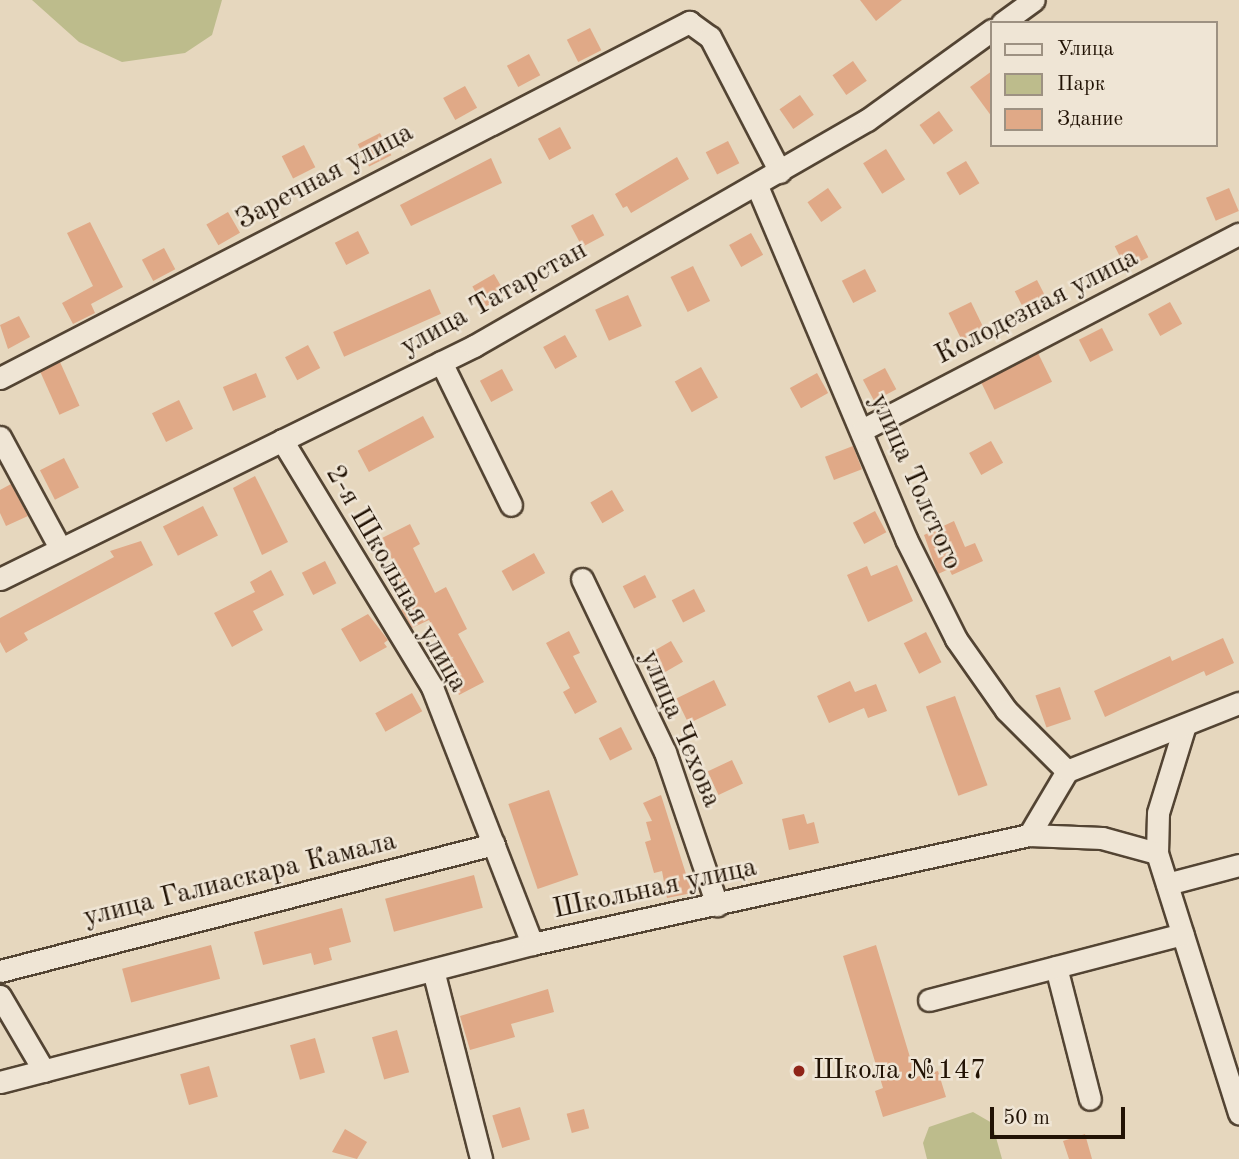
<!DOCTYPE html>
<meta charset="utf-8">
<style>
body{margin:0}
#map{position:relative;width:1239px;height:1159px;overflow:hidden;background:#e6d7be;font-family:"Old Standard TT",serif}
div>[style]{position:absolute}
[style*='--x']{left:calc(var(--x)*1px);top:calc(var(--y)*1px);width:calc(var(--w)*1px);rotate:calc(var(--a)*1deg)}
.green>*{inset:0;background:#bdbc8c}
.building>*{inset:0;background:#e0a987;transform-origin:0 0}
.roads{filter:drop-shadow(2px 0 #534433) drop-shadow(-2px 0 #534433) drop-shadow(0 2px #534433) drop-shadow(0 -2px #534433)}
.minor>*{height:21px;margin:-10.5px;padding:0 10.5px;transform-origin:10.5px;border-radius:10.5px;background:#efe5d5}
.dots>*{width:19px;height:19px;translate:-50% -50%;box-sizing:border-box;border:4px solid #efe5d5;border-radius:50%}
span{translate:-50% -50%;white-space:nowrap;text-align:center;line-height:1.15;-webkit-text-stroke:5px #efe5d5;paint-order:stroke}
.street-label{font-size:28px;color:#221305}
.poi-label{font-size:28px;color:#221305}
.left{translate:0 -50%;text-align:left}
.legend{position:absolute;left:990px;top:21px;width:228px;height:126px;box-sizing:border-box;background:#efe5d5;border:2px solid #9d9182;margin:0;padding:9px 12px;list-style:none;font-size:21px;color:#221305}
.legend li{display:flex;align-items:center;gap:14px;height:35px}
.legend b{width:35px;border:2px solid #9d9182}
.scale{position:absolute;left:990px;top:1107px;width:135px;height:32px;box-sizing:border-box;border:4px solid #221305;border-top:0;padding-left:9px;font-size:21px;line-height:24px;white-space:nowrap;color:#221305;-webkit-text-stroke:5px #efe5d5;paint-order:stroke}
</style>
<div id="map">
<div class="green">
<div style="clip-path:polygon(32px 0,222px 0,212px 35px,185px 53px,122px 62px,79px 42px)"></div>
<div style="clip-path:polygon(973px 1112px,992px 1123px,1002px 1159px,927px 1159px,923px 1143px,929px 1127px)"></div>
</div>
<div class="building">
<div style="clip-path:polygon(860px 0,902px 0,876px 21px)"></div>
<div style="left:590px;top:28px;width:25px;height:26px;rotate:63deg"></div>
<div style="left:529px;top:54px;width:24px;height:25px;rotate:62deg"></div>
<div style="left:853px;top:61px;width:24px;height:25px;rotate:55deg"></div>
<div style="clip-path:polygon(992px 71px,992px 117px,970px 87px)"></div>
<div style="left:465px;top:86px;width:25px;height:25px;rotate:61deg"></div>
<div style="left:800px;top:95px;width:24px;height:25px;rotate:55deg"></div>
<div style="left:939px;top:111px;width:24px;height:24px;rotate:54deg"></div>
<div style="left:560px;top:127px;width:24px;height:25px;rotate:62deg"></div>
<div style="left:380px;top:133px;width:25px;height:25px;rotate:63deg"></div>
<div style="left:728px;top:141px;width:25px;height:25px;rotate:63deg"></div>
<div style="left:304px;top:145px;width:25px;height:25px;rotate:63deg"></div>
<div style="left:886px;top:149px;width:36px;height:27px;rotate:58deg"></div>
<div style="clip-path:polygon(677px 157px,689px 179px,631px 213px,627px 206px,623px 208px,615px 194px)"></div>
<div style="clip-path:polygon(491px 158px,502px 183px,411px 226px,400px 205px)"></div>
<div style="left:966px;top:161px;width:26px;height:23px;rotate:59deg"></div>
<div style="left:828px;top:188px;width:24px;height:25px;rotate:55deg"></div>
<div style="left:1229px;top:188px;width:25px;height:25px;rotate:67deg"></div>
<div style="left:228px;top:212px;width:24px;height:25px;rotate:60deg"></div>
<div style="left:593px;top:214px;width:24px;height:25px;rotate:62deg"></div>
<div style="clip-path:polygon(90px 222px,123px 287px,91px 304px,95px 313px,73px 324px,62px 303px,93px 286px,67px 233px)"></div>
<div style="left:358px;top:231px;width:25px;height:26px;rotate:63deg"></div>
<div style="left:751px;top:233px;width:25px;height:25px;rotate:61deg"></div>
<div style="left:1137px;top:235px;width:25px;height:25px;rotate:63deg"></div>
<div style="left:164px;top:248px;width:24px;height:25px;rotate:62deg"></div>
<div style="left:693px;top:266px;width:39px;height:25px;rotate:64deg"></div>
<div style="left:865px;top:269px;width:25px;height:26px;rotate:63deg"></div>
<div style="left:494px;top:274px;width:24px;height:25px;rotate:60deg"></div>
<div style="left:1037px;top:280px;width:25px;height:25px;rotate:63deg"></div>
<div style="left:430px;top:289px;width:27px;height:106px;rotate:66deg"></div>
<div style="left:628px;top:295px;width:34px;height:36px;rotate:66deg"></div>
<div style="left:971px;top:302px;width:30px;height:25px;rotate:64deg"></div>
<div style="left:1170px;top:302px;width:25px;height:25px;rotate:61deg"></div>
<div style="clip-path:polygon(19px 316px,30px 337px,8px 349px,0 325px)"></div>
<div style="left:1102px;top:328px;width:25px;height:26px;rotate:63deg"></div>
<div style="left:565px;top:335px;width:25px;height:25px;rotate:61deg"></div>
<div style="left:308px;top:345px;width:26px;height:26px;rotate:62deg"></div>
<div style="left:1038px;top:353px;width:32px;height:64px;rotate:64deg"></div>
<div style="left:60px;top:362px;width:48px;height:22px;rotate:66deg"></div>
<div style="left:701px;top:367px;width:35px;height:30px;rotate:61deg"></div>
<div style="left:885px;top:368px;width:24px;height:25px;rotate:62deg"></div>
<div style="left:502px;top:369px;width:24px;height:25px;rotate:62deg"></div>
<div style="left:256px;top:373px;width:26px;height:36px;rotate:67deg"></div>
<div style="left:817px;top:373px;width:23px;height:31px;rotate:61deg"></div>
<div style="left:179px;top:400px;width:32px;height:30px;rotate:64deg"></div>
<div style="left:423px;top:416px;width:24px;height:74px;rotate:62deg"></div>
<div style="left:991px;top:441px;width:25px;height:25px;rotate:61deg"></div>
<div style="left:853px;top:446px;width:25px;height:30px;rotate:69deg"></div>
<div style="left:64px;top:458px;width:33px;height:27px;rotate:63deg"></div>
<div style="clip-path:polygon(255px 476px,288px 542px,262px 555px,233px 488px)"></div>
<div style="clip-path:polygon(11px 484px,28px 516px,6px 526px,0 513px,0 490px)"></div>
<div style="left:612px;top:490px;width:24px;height:25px;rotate:60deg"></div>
<div style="left:203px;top:506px;width:33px;height:45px;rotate:63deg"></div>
<div style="left:875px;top:511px;width:24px;height:25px;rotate:62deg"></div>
<div style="clip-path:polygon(954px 521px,965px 547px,975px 543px,983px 561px,952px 575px,949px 569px,938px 574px,924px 535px)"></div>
<div style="clip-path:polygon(410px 524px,420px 544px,413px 548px,435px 593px,446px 587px,467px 629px,458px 634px,484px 682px,459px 695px,442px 661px,449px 658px,429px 620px,412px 628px,401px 610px,407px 607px,394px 582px,401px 578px,382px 538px)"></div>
<div style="clip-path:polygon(141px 541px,153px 565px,24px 633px,28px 640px,6px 653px,0 642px,0 618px,114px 557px,110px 551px)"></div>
<div style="left:534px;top:553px;width:23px;height:37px;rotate:61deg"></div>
<div style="left:325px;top:561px;width:25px;height:26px;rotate:63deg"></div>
<div style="clip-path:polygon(897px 565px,913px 601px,868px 622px,847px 575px,867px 566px,871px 576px)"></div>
<div style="clip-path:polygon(271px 570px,284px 595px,253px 611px,263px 630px,232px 647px,214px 613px,255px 592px,250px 582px)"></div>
<div style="left:645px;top:575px;width:25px;height:25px;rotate:63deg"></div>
<div style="left:694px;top:589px;width:25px;height:25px;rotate:63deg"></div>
<div style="clip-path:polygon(368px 614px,388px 640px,384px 643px,387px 647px,360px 662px,341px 629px)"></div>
<div style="clip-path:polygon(569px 631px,580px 653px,573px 656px,597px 702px,575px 714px,563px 692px,570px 688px,546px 643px)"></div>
<div style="left:926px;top:632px;width:34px;height:25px;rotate:63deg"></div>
<div style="clip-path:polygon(1223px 638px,1234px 663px,1206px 676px,1204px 671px,1105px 717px,1094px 691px,1170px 656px,1172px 661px)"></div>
<div style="left:671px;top:641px;width:24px;height:25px;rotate:60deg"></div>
<div style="left:714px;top:680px;width:28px;height:42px;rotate:64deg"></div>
<div style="clip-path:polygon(850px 681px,855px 692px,876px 684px,887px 711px,868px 718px,864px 708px,829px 723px,817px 696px)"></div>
<div style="left:1060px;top:687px;width:34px;height:26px;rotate:71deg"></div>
<div style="left:412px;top:693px;width:21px;height:42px;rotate:61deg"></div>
<div style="left:955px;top:696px;width:95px;height:31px;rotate:70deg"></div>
<div style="left:621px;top:727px;width:25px;height:25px;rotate:63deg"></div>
<div style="left:732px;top:760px;width:26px;height:27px;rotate:65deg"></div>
<div style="left:549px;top:790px;width:90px;height:43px;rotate:71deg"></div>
<div style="clip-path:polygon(661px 795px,692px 893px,667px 898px,662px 871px,654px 873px,645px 842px,651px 840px,646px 822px,652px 821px,643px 803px)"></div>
<div style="clip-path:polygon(804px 814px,807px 824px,814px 822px,819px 843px,789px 850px,782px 819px)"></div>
<div style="left:474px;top:875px;width:34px;height:92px;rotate:75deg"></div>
<div style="clip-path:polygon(342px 908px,351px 942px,329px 948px,332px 960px,314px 965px,311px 953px,263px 965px,254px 932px)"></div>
<div style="left:211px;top:945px;width:35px;height:92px;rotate:75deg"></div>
<div style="clip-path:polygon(876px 945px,916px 1077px,938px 1071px,946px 1097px,883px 1117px,875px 1091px,883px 1088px,843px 956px)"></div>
<div style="clip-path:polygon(548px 989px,554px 1012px,511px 1024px,515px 1037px,470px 1050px,460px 1016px)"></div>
<div style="left:397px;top:1030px;width:44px;height:26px;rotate:74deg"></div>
<div style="left:315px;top:1038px;width:36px;height:26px;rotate:74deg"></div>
<div style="left:209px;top:1066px;width:32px;height:30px;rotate:74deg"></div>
<div style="left:520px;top:1107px;width:34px;height:29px;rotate:73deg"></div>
<div style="left:584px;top:1109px;width:20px;height:18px;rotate:75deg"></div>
<div style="clip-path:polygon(345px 1129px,367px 1142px,357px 1159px,332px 1152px)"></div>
<div style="clip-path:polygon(1085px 1134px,1092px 1159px,1069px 1159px,1063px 1141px)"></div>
</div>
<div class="roads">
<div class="minor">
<div style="--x:1002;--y:23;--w:39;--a:-36"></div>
<div style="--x:757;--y:186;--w:383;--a:67.1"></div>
<div style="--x:906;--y:539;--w:112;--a:63.4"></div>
<div style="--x:956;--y:639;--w:87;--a:54.8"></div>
<div style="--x:1006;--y:710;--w:86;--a:45"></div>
<div style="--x:441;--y:362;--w:159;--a:63.9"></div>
<div style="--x:0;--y:378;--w:776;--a:-27.32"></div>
<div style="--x:689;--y:22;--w:26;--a:36"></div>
<div style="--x:710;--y:37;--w:152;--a:62.6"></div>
<div style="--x:862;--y:430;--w:425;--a:-27.5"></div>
<div style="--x:0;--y:437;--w:126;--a:61.6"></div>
<div style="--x:282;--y:440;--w:289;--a:58.7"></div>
<div style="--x:432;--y:687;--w:276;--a:68.7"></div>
<div style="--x:0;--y:579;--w:528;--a:-26.18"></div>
<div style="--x:474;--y:346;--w:453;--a:-29.9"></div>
<div style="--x:867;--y:120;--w:154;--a:-35.8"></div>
<div style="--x:582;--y:579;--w:192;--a:64.4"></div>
<div style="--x:665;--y:752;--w:162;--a:71.2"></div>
<div style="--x:1185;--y:725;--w:92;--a:107.1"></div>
<div style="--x:1158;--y:813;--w:40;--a:91.4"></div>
<div style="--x:1157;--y:853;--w:273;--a:72.5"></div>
<div style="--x:1029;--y:835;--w:73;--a:2.4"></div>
<div style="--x:1102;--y:838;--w:57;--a:15.3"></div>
<div style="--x:1167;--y:884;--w:74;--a:-14.8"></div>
<div style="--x:1056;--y:967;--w:136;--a:75.6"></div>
<div style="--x:433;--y:970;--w:195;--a:75.7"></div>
<div style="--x:0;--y:971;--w:510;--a:-14.42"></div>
<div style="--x:0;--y:996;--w:87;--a:59.6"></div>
<div style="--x:929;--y:1000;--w:262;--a:-14.6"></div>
<div style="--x:0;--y:1082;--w:550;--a:-14.54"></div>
<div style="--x:532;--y:944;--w:509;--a:-12.37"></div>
<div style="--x:1029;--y:835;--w:74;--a:-59.3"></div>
<div style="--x:1067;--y:771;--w:185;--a:-21.6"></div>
</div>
</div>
<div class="dots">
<div style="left:799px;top:1071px;background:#8f2418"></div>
</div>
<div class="street-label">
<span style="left:325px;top:177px;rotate:-28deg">Заречная улица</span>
<span style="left:494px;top:299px;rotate:-29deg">улица Татарстан</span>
<span style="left:1037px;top:307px;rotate:-27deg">Колодезная улица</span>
<span style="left:915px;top:482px;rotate:66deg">улица Толстого</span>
<span style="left:396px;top:579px;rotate:60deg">2-я Школьная улица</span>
<span style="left:680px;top:729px;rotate:67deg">улица Чехова</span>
<span style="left:240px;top:880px;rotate:-14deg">улица Галиаскара Камала</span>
<span style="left:655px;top:889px;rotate:-12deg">Школьная улица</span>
</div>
<div class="poi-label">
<span class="left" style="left:813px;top:1071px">Школа №147</span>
</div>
<ul class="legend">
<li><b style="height:9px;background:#efe5d5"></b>Улица</li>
<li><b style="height:19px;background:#bdbc8c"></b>Парк</li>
<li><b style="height:19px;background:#e0a987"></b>Здание</li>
</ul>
<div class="scale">50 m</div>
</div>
